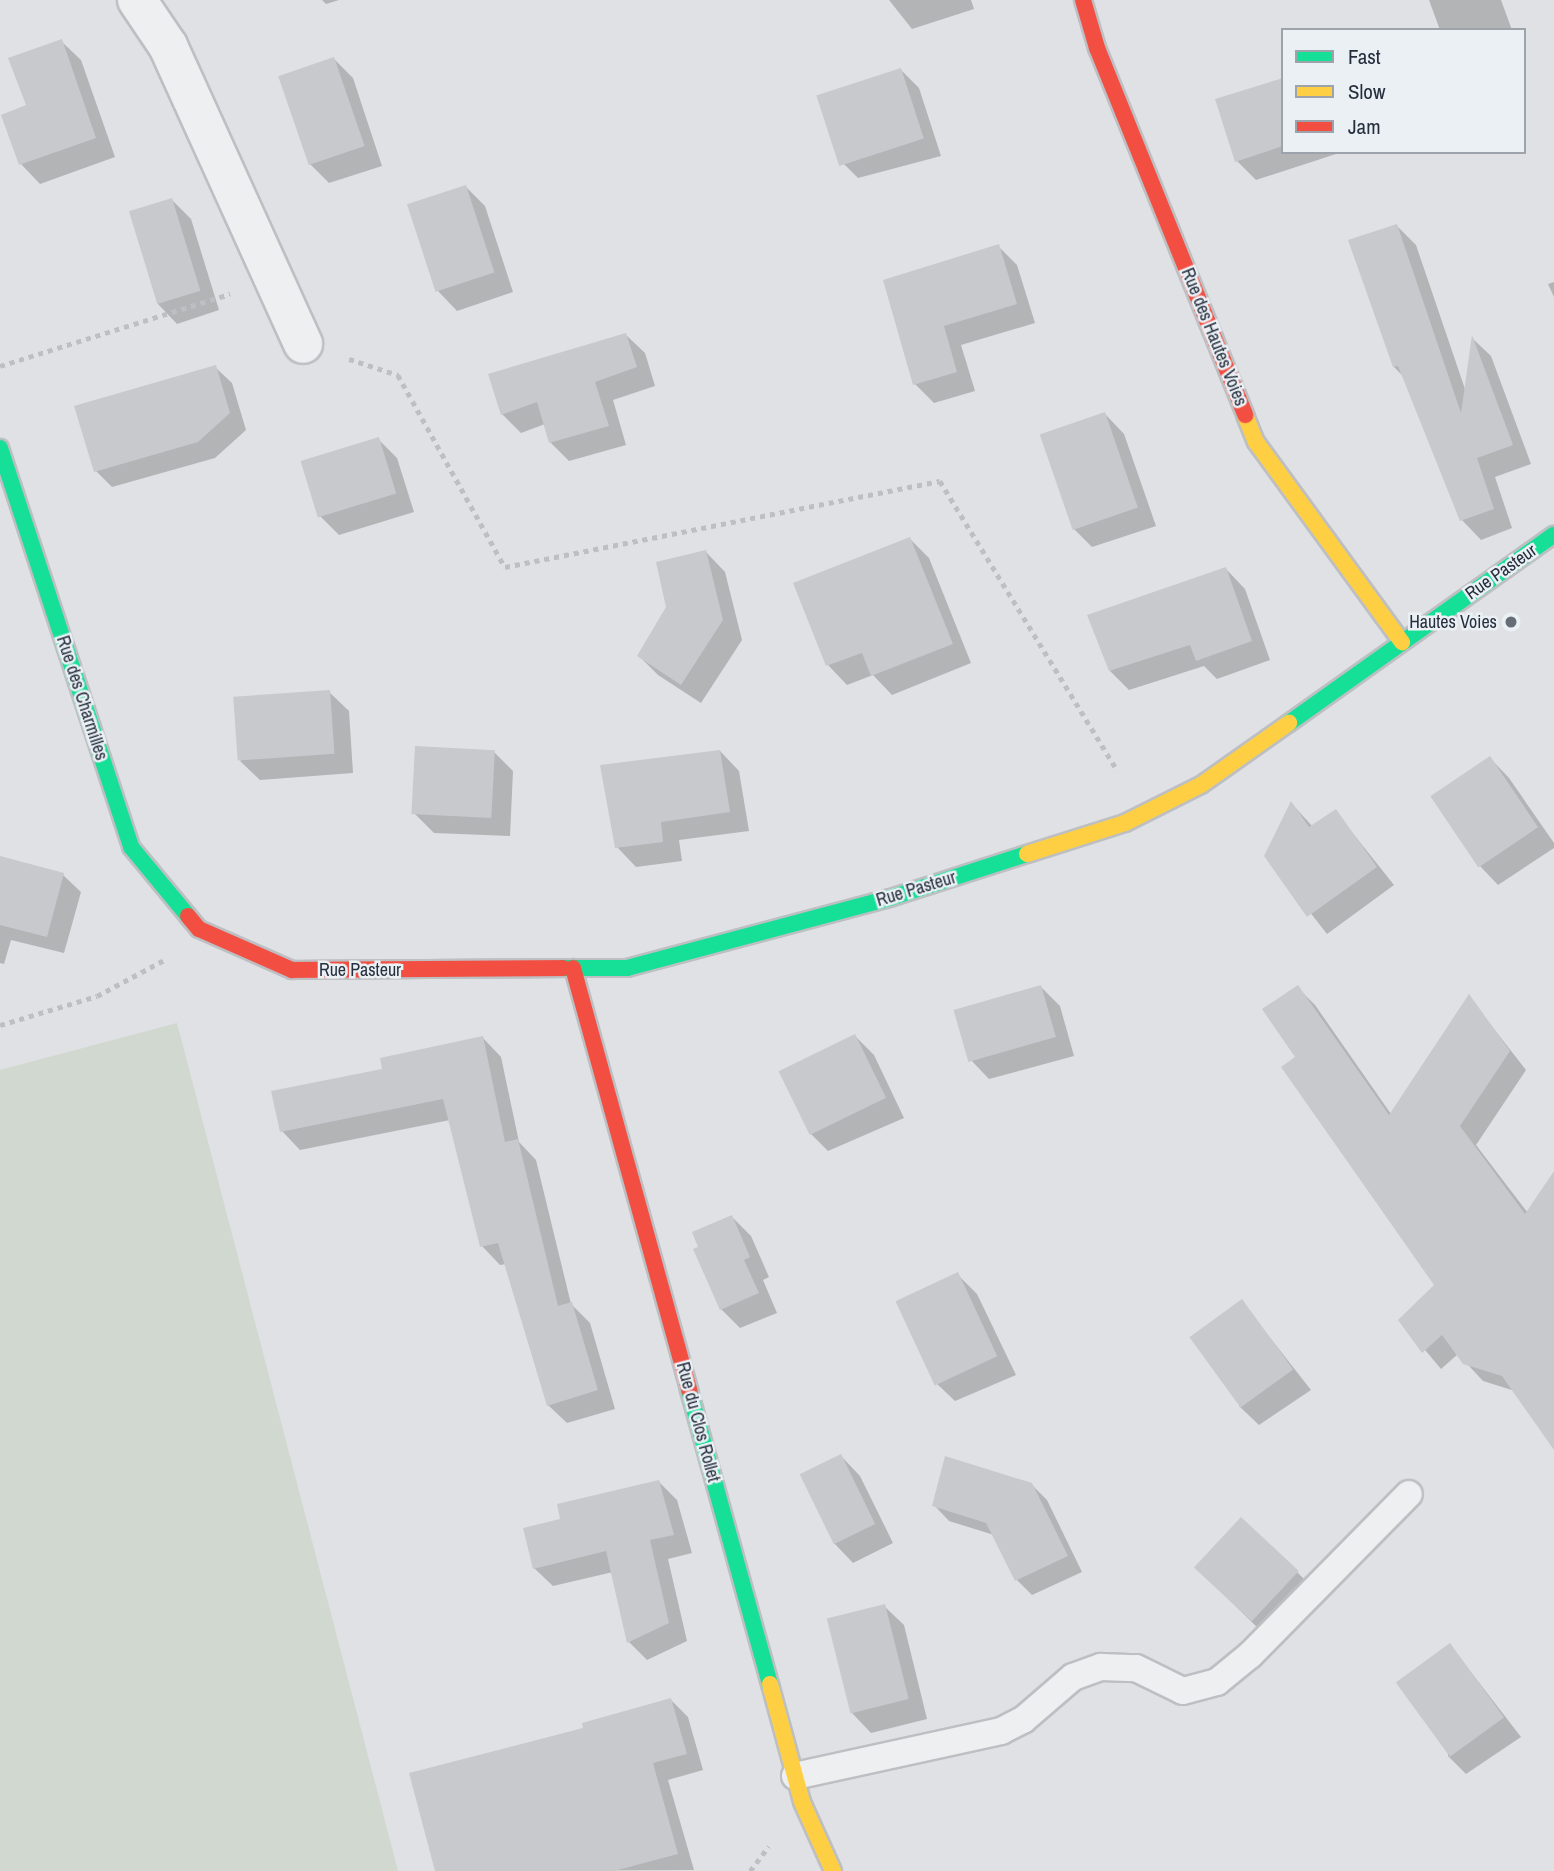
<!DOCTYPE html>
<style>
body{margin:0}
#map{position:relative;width:1554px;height:1871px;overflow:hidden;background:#dfe1e4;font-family:"Archivo Narrow",sans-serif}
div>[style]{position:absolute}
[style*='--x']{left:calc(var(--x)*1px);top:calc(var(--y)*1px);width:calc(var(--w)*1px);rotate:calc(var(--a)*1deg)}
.green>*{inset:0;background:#d0d8cf}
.shadow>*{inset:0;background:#0003}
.building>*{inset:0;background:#c7c9cc;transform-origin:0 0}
.path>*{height:4.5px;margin-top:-2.25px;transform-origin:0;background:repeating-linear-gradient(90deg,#bebfc4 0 5px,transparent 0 10px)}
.roads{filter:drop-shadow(2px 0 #bdbfc2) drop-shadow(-2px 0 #bdbfc2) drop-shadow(0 2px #bdbfc2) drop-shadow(0 -2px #bdbfc2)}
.lane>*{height:26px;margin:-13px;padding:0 13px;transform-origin:13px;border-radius:13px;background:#eeeff1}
.street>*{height:38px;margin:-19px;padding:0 19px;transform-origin:19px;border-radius:19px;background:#eeeff1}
.fast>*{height:16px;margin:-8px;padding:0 8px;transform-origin:8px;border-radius:8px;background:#16e098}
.slow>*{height:16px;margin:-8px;padding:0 8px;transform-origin:8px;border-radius:8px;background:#ffcf43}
.jam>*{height:16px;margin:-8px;padding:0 8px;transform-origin:8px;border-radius:8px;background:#f24e42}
.dots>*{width:19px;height:19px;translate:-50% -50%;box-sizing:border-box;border:4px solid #ebf0f5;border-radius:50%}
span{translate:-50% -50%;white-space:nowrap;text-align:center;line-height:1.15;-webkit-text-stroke:5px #ebf0f5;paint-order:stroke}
.street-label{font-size:18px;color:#262f3d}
.poi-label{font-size:18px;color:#262f3d}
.right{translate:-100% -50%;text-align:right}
.legend{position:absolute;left:1281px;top:28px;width:245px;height:126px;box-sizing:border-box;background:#ebf0f5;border:2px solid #9ca3ab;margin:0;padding:9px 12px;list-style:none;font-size:21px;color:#262f3d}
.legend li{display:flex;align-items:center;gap:14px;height:35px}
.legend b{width:35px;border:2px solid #9ca3ab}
</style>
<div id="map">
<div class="green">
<div style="clip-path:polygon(177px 1023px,398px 1871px,0 1871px,0 1070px)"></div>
</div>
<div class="shadow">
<div style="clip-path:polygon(322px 0,339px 0,326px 4px)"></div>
<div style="clip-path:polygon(889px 0,971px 0,974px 9px,912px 29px)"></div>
<div style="clip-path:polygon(1429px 0,1501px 0,1512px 30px,1440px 30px)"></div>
<div style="clip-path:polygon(61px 41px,81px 60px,115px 157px,40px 184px,21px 164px,3px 116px,29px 106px)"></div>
<div style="clip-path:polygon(334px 59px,353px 78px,382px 166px,329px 183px,310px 164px)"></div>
<div style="clip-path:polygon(901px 70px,919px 88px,941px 156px,858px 178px,839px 159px)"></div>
<div style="clip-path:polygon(1283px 80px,1283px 152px,1336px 154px,1256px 180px,1237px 161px)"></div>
<div style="clip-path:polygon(466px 187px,485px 206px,513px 292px,457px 311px,438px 291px)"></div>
<div style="clip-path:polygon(172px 200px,191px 219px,219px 310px,177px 324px,158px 304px)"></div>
<div style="clip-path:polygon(1397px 226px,1416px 245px,1466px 392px,1473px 339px,1491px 356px,1531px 464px,1495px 477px,1512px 528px,1481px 540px,1462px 520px,1404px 377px,1394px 367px)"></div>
<div style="clip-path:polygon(998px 246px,1017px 265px,1035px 323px,961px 345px,975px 391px,934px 403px,915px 384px,885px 282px)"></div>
<div style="clip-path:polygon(1554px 282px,1554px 297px,1548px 284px)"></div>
<div style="clip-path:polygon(626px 335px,645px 353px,655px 386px,613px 400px,626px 445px,569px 461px,551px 443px,545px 424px,521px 433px,502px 414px)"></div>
<div style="clip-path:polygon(215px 367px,232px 383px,246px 430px,215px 458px,112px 487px,96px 471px)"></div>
<div style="clip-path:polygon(1105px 414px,1124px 434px,1156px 526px,1092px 547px,1072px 527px)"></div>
<div style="clip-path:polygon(378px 439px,397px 458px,414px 512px,339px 535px,320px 516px)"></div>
<div style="clip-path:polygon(910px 539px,929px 558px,971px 663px,892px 695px,873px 675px,847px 685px,828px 665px)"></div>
<div style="clip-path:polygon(706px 552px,725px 572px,742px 640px,701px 703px,658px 675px,639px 656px)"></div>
<div style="clip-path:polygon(1226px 569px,1245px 589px,1270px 660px,1217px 679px,1204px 666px,1129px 690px,1110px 671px)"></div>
<div style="clip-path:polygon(329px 692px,349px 711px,353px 773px,260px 780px,240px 761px)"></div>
<div style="clip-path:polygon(720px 751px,739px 771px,749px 831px,679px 840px,682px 861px,636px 867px,617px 847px)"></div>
<div style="clip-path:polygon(494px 752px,513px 771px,510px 836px,434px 833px,415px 814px)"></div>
<div style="clip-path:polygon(1490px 758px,1509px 778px,1554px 843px,1554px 848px,1498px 885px,1479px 865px)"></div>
<div style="clip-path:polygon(1292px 804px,1313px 827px,1335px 811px,1394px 885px,1327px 934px,1266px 856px)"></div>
<div style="clip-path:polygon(0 858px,63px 875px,81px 892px,64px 953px,11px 940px,4px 964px,0 963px)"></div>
<div style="clip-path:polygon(1041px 987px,1060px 1006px,1074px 1056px,989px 1079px,970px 1059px)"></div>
<div style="clip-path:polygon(1297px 987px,1315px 1005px,1391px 1114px,1469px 997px,1526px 1070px,1476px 1145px,1528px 1213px,1554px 1174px,1554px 1433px,1515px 1391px,1483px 1381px,1458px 1354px,1441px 1369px,1400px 1320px,1436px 1285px,1298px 1057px)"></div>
<div style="clip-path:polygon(855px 1036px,874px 1055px,904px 1118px,828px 1151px,809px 1132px)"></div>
<div style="clip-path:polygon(483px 1038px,501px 1057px,519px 1142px,536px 1160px,571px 1304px,590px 1323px,615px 1409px,567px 1423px,548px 1405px,506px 1264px,500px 1265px,482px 1246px,450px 1120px,300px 1150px,282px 1131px,384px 1070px)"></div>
<div style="clip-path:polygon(732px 1217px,751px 1236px,769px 1277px,763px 1280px,777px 1313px,740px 1328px,721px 1309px)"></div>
<div style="clip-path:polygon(958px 1275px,977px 1294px,1016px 1375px,955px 1401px,935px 1382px)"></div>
<div style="clip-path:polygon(1241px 1301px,1311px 1390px,1259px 1425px,1239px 1406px)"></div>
<div style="clip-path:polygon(841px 1456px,860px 1476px,893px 1543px,853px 1563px,834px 1543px,802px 1474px)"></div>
<div style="clip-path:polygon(658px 1481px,677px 1500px,692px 1553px,668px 1559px,687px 1641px,647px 1660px,629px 1642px,613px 1572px,553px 1586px,534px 1568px,562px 1520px)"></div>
<div style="clip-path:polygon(1031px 1484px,1047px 1500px,1082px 1572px,1032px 1595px,1017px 1580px,994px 1535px,949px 1521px,934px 1505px)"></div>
<div style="clip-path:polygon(1195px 1566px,1297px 1572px,1316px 1591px,1270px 1640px)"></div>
<div style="clip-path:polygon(884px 1606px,904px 1625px,927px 1719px,871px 1733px,852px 1713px)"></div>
<div style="clip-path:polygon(1450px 1645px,1521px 1737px,1466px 1774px,1448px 1756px)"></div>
<div style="clip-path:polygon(671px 1700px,688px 1717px,703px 1770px,668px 1780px,694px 1870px,441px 1871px,585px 1730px)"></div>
</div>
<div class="building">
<div style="clip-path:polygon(62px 39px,96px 138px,19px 165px,1px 115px,26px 105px,8px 58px)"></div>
<div style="left:334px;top:57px;width:94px;height:59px;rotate:71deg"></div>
<div style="left:901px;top:68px;width:74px;height:89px;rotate:72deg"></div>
<div style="clip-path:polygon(1283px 78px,1283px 146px,1235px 162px,1215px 99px)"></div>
<div style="left:466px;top:185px;width:92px;height:62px;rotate:72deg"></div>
<div style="left:172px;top:198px;width:97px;height:45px;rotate:73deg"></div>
<div style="clip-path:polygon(1397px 224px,1461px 413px,1472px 335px,1513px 445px,1477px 458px,1494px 509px,1460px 521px,1398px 366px,1393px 367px,1348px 240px)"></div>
<div style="clip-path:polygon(999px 244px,1017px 304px,944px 326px,957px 372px,913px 385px,883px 280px)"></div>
<div style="clip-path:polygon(626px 333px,637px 367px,595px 382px,609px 426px,549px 443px,537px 402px,501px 415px,488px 374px)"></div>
<div style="clip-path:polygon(216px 365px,230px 413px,198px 442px,94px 472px,74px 406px)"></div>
<div style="left:1105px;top:412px;width:101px;height:69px;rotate:71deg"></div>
<div style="left:379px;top:437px;width:59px;height:82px;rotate:73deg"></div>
<div style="clip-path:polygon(910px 537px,953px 644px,871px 676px,862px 653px,826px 666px,793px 583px)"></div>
<div style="clip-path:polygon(706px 550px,723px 620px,681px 685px,637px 656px,666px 607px,656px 562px)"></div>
<div style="clip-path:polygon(1226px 567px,1252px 641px,1196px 661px,1190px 645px,1109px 671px,1087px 615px)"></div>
<div style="left:330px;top:690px;width:64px;height:97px;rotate:86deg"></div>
<div style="left:415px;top:746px;width:80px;height:68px;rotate:3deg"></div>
<div style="clip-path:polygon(720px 750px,730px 812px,661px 822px,663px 842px,615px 848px,600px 765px)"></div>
<div style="left:1490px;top:756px;width:86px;height:72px;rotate:56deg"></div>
<div style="clip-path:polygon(1291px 801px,1309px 827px,1336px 809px,1377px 867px,1307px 917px,1264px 856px)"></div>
<div style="clip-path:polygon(0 856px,64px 873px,47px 937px,0 925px)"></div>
<div style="left:1041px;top:985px;width:54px;height:91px;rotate:74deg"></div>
<div style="clip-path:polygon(1298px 985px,1389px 1115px,1469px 994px,1510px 1051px,1460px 1126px,1525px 1214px,1554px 1171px,1554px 1450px,1502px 1376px,1463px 1364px,1442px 1335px,1422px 1353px,1398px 1320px,1434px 1285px,1281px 1067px,1295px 1057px,1262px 1009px)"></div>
<div style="left:855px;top:1034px;width:71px;height:85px;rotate:64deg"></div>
<div style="clip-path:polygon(483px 1036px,505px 1142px,518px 1139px,558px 1306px,572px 1302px,598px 1390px,547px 1406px,498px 1243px,480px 1247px,443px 1099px,280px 1132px,271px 1091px,382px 1069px,380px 1058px)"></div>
<div style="clip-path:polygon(732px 1215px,750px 1257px,744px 1260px,759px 1293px,720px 1310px,693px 1249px,698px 1247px,692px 1232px)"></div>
<div style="left:958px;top:1272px;width:93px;height:69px;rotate:65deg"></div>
<div style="left:1242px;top:1299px;width:87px;height:65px;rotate:54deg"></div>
<div style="left:841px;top:1454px;width:78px;height:46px;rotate:64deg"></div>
<div style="clip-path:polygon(945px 1456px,1032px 1483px,1068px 1556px,1015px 1581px,986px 1523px,932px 1506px)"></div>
<div style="clip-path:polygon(659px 1480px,674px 1535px,650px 1540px,669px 1623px,627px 1643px,606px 1551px,533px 1569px,523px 1528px,560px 1519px,557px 1504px)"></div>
<div style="left:1241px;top:1517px;width:79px;height:69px;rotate:43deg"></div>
<div style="left:885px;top:1604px;width:98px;height:60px;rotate:76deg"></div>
<div style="left:1450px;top:1643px;width:92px;height:67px;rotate:54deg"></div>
<div style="clip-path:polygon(671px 1698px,687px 1754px,653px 1763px,678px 1854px,614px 1871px,435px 1871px,409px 1773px,583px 1728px,582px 1723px)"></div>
</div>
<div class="path">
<div style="--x:349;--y:359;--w:52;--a:18.1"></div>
<div style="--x:398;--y:375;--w:220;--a:60.9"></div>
<div style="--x:505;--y:567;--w:443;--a:-11.2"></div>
<div style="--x:940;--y:481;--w:340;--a:58.5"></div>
<div style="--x:0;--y:366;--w:241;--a:-17.4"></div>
<div style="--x:0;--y:1025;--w:101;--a:-16.6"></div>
<div style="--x:97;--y:996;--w:76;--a:-28.2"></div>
<div style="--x:750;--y:1871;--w:31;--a:-53"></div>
</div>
<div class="roads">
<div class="lane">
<div style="--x:795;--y:1776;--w:211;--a:-12.3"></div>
<div style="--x:1001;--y:1731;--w:25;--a:-27"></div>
<div style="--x:1023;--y:1720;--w:66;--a:-40.7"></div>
<div style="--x:1073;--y:1677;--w:30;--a:-20"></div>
<div style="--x:1101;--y:1667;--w:35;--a:2"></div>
<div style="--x:1136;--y:1668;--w:52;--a:26.1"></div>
<div style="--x:1183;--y:1691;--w:35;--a:-15"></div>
<div style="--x:1217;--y:1682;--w:43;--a:-39.3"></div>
<div style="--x:1250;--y:1655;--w:226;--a:-45.4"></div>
</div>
<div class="street">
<div style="--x:137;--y:0;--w:55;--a:56"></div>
<div style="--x:168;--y:46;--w:327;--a:65.6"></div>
</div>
<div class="fast">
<div style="--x:0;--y:448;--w:420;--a:71.8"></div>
<div style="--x:131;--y:847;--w:89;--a:50.4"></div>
<div style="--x:1289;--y:723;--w:325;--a:-35.4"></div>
<div style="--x:563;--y:968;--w:64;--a:0"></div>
<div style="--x:627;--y:968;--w:272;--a:-14.9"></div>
<div style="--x:890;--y:898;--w:144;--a:-17.8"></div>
<div style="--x:689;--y:1390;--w:305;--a:74.6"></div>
</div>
<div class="slow">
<div style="--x:1245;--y:415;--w:29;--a:68"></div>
<div style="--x:1256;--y:442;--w:248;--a:53.9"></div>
<div style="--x:1027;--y:854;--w:103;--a:-17.6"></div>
<div style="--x:1125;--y:823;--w:85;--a:-26.6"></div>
<div style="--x:1201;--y:785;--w:108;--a:-35.2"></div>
<div style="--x:770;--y:1684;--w:122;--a:74.8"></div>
<div style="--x:802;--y:1802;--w:76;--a:65.8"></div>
</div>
<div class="jam">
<div style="--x:1083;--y:0;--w:50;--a:73.7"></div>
<div style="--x:1097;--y:48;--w:396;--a:68"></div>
<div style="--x:188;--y:916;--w:17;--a:50"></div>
<div style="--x:199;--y:929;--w:102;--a:23.8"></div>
<div style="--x:292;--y:970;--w:271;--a:-0.4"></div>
<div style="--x:573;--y:968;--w:438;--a:74.6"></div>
</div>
</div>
<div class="dots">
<div style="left:1511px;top:622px;background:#676d77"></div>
</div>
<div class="street-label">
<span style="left:1214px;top:337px;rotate:68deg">Rue des Hautes Voies</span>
<span style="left:1501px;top:572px;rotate:-35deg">Rue Pasteur</span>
<span style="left:82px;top:698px;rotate:72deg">Rue des Charmilles</span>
<span style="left:916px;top:889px;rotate:-17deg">Rue Pasteur</span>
<span style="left:360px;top:970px">Rue Pasteur</span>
<span style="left:698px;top:1422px;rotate:75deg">Rue du Clos Rollet</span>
</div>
<div class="poi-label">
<span class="right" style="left:1497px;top:622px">Hautes Voies</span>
</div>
<ul class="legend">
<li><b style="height:9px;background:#16e098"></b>Fast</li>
<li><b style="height:9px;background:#ffcf43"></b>Slow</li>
<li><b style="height:9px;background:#f24e42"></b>Jam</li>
</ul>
</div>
